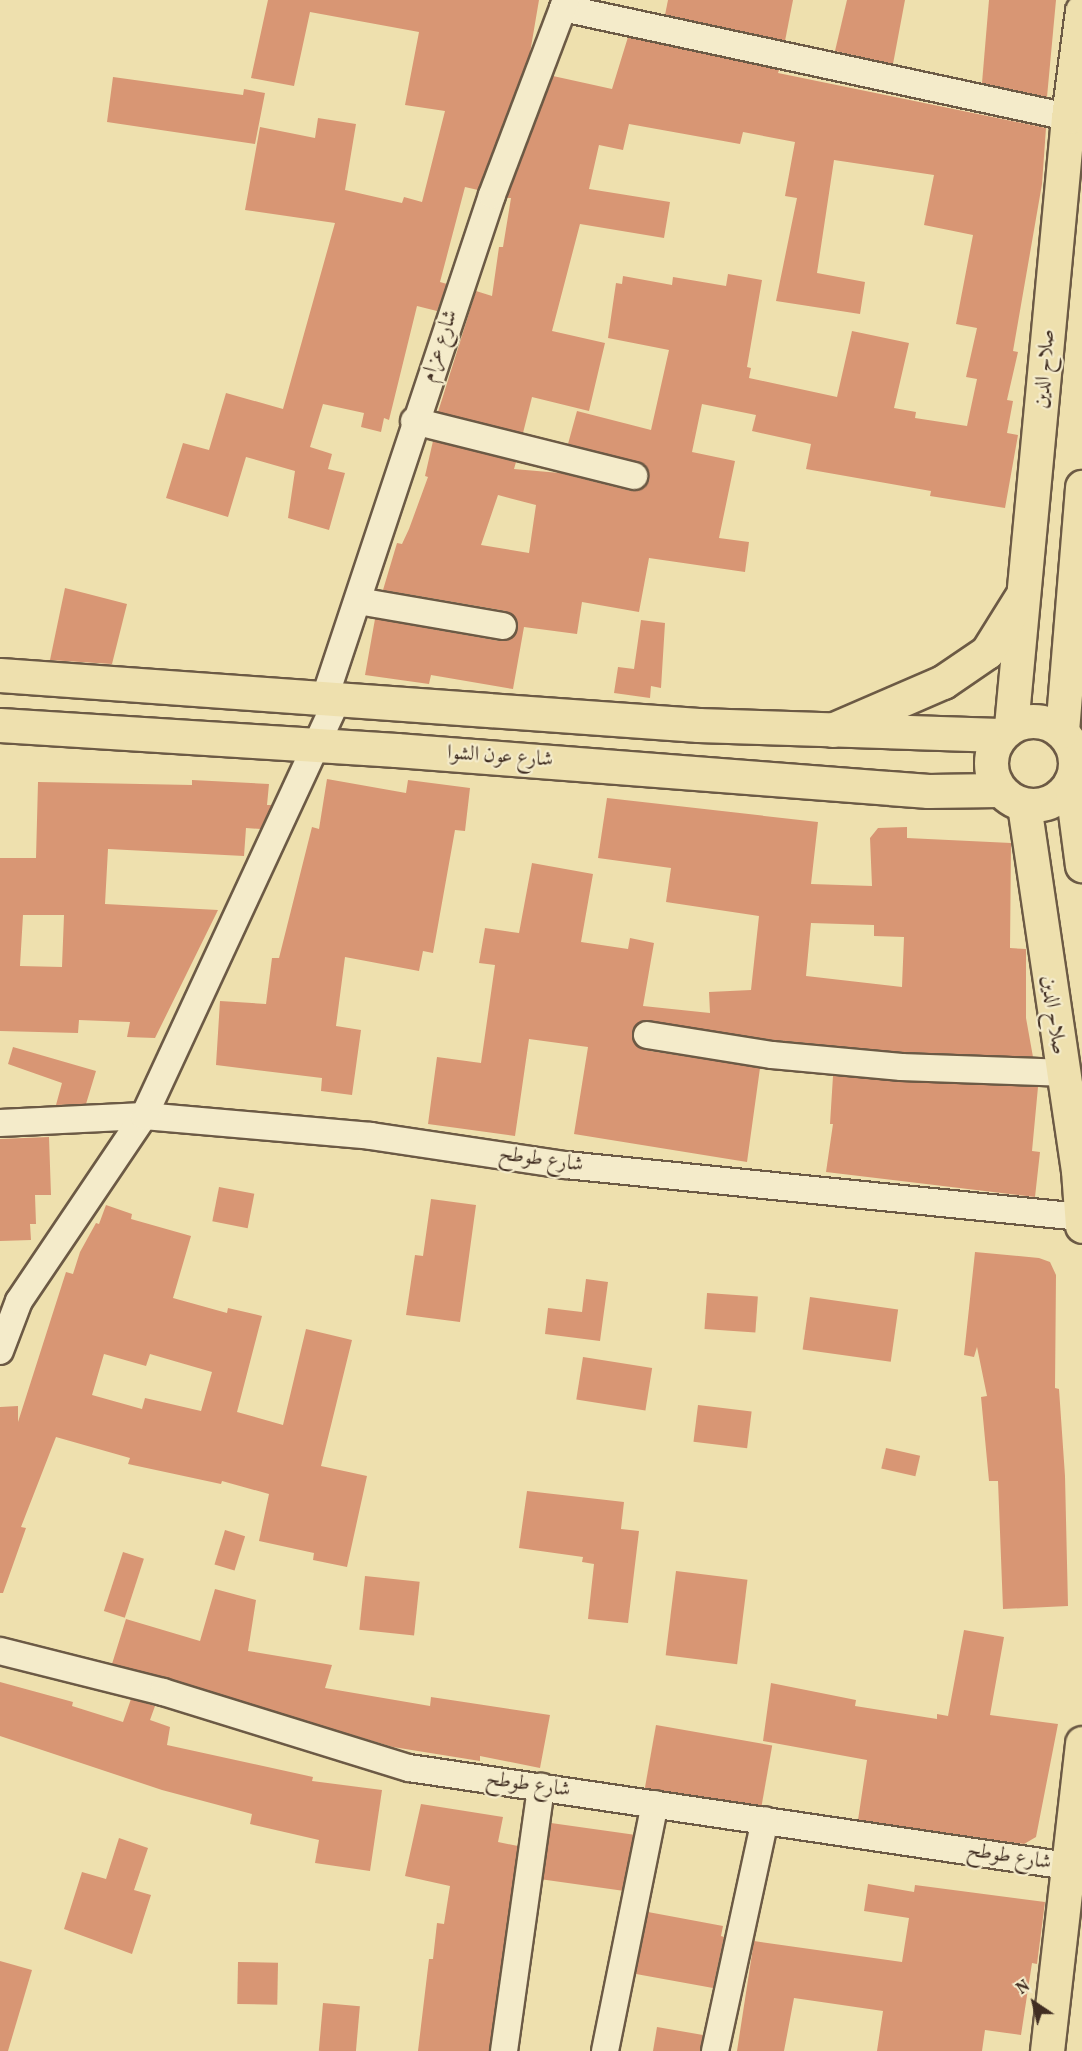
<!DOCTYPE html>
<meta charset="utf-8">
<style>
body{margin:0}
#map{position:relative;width:1082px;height:2051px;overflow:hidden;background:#eee0ae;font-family:Vollkorn,Amiri,serif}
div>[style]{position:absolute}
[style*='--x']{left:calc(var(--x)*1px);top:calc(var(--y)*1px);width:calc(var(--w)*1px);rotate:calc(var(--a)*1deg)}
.building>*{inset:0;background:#d89674;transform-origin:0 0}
.roads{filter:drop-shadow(2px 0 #6c5a45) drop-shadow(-2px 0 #6c5a45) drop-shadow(0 2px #6c5a45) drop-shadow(0 -2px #6c5a45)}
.minor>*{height:26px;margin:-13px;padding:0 13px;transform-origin:13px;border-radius:13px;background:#f4ebca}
.major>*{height:33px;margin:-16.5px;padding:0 16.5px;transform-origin:16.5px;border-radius:16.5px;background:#eee0ae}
.highway>*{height:33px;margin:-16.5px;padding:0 16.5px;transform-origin:16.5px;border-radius:16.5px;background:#eee0ae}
.highway>.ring{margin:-16.5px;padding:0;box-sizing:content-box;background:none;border:33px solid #eee0ae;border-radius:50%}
span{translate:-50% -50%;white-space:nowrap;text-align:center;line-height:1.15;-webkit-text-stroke:4.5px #f4ebca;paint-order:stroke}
.street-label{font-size:21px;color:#412e22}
.north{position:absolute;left:1004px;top:1973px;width:60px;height:60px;-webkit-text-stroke:4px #f4ebca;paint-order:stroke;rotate:325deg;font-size:16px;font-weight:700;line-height:24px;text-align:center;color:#412e22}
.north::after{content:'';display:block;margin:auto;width:21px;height:27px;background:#412e22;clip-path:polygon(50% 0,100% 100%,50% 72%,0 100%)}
</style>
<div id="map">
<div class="building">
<div style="clip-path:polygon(268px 0,539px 0,530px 53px,478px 190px,465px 187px,440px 282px,447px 284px,437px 311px,417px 306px,389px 420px,384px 418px,381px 432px,361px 427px,364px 413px,323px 404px,310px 447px,332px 454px,328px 469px,345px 473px,329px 530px,288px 518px,295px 471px,246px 457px,228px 517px,166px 498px,183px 443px,209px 450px,226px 393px,283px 409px,335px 223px,245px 210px,260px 127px,315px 138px,318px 118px,356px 124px,345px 190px,402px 203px,404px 197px,422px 202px,445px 111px,405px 105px,419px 32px,310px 12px,294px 86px,251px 78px)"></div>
<div style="clip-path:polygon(668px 0,793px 0,785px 41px,665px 15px)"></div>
<div style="clip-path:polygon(847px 0,905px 0,893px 64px,835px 51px)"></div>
<div style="clip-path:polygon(989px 0,1056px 0,1047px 97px,982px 83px)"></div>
<div style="clip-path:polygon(evenodd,628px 37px,779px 70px,778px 73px,1046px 128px,1042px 184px,1013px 351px,1018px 352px,1007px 400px,1013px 401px,1007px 433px,1018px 435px,1005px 508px,930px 496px,931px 491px,806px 469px,811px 444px,752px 431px,756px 415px,702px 404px,692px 452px,735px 461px,719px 538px,749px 542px,745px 572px,649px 558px,639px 612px,582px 602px,577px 634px,524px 627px,513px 689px,431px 675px,429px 684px,365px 675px,375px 619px,500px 641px,509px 640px,518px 629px,517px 620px,506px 611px,383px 590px,397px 543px,402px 544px,409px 529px,428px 477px,425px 476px,433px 441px,516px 462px,514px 469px,560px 473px,631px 491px,645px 486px,648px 471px,638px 462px,568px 444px,577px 411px,651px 430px,669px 350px,608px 338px,616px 283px,622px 284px,623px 276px,672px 285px,673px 277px,726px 286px,728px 274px,762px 280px,747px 367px,751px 368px,749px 378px,837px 397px,852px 331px,909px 343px,894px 408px,916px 412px,915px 418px,967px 426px,977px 379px,966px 377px,977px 328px,956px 324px,973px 235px,924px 225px,934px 175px,834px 160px,817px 273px,865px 282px,860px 314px,776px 301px,797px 198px,785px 196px,795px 142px,743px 132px,740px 144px,629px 124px,623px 150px,599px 145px,589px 189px,670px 202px,664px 238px,580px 224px,552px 331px,605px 343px,589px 411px,532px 397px,523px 433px,438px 412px,476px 291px,492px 296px,499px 247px,503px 247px,511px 198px,507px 198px,553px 76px,612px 89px,628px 37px,498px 495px,536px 505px,529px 553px,481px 545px,498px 495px)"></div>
<div style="clip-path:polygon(113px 77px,243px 95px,244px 89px,265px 93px,255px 144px,107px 122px)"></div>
<div style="clip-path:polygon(65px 588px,127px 604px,112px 664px,50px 660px)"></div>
<div style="clip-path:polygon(641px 620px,665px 623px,661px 688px,651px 686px,650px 698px,614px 693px,618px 667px,634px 669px)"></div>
<div style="clip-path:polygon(327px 779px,406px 793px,408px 780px,470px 788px,465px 831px,455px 830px,433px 953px,423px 951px,419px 971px,345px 957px,336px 1026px,361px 1030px,352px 1095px,321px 1091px,322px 1078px,216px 1065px,220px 1001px,266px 1004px,272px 958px,279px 958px,312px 827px,319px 829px)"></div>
<div style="clip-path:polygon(evenodd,192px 780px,269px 784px,267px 805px,272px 805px,261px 829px,246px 828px,244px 856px,108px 849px,105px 904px,218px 910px,155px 1038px,127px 1037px,130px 1022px,79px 1020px,78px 1033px,0 1031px,0 858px,36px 858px,38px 782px,192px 785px,192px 780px,23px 915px,64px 915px,62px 967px,20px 966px,23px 915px)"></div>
<div style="clip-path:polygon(evenodd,607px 798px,818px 822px,811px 884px,872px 886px,870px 838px,878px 828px,907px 827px,907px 838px,1011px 843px,1010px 948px,1026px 949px,1026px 1018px,1033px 1057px,902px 1052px,774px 1040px,642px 1021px,632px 1033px,637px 1046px,644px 1050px,760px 1068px,747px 1162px,574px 1134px,588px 1047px,529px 1039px,515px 1136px,428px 1124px,437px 1057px,481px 1063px,495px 965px,479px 963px,485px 928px,519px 933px,532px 863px,593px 874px,581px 942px,628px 949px,630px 938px,654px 943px,643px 1006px,710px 1013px,709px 992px,751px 990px,759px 916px,666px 902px,671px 868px,598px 858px,607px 798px,811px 923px,874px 925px,874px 936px,904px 937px,902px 987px,806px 976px,811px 923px)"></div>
<div style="clip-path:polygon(13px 1047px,96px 1071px,86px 1104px,56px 1105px,62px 1083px,8px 1064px)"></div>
<div style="clip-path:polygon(833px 1076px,1038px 1087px,1032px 1151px,1040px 1152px,1035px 1197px,826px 1172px,833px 1124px,830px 1124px)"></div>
<div style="clip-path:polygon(49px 1137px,51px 1195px,35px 1195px,36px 1224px,30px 1224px,31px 1240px,0 1241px,0 1139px)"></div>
<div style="left:219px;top:1187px;width:36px;height:35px;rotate:11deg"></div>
<div style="clip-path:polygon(431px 1199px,476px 1205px,460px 1322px,406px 1315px,415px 1255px,423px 1256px)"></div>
<div style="clip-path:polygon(evenodd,106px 1205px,132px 1214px,131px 1219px,191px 1236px,173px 1298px,227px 1313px,228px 1308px,262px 1316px,237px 1412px,283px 1425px,306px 1329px,352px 1340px,321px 1466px,367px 1476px,347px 1567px,313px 1560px,314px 1553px,259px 1541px,269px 1494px,222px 1481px,221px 1484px,128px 1464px,130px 1458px,56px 1437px,21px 1527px,26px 1528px,3px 1593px,0 1593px,0 1407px,18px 1406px,18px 1422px,66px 1272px,73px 1274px,80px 1252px,96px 1223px,99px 1224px,106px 1205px,104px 1354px,146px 1366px,150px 1354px,212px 1372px,201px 1411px,145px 1398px,142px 1409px,92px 1395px,104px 1354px)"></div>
<div style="clip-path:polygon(975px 1252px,1039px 1258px,1050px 1262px,1056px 1275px,1055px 1388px,1059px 1389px,1065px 1476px,1068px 1606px,1003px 1609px,998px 1481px,989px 1481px,981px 1397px,987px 1396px,977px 1347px,974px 1357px,964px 1355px)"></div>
<div style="clip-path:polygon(586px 1279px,608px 1282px,600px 1341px,545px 1334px,548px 1308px,582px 1312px)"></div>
<div style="left:707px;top:1293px;width:51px;height:36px;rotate:4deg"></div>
<div style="left:810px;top:1297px;width:89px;height:53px;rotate:8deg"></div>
<div style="left:583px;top:1357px;width:70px;height:43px;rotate:9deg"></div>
<div style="left:698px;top:1405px;width:54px;height:37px;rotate:7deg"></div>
<div style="left:886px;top:1448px;width:35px;height:21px;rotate:13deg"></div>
<div style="clip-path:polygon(527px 1491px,624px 1502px,621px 1529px,639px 1531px,628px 1623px,588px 1619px,594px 1564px,582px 1562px,583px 1557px,519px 1548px)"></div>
<div style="left:225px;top:1530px;width:21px;height:36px;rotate:17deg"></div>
<div style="left:123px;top:1552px;width:22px;height:62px;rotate:18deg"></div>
<div style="left:676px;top:1571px;width:72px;height:85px;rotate:7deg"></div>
<div style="left:365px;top:1576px;width:55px;height:54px;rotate:6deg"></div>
<div style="clip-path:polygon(215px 1589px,256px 1600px,248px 1651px,332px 1665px,325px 1688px,430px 1706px,431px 1697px,550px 1715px,540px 1768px,480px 1756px,480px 1761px,393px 1747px,112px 1664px,126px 1619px,200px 1641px)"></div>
<div style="clip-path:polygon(964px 1630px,1004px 1637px,990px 1715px,1058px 1724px,1036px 1837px,1024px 1844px,858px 1820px,867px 1760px,763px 1741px,771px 1683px,856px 1700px,855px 1706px,937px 1719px,937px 1714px,948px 1716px)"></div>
<div style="clip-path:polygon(0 1682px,73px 1702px,72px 1706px,123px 1722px,131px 1699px,155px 1706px,150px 1720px,170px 1727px,167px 1745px,313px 1777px,312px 1781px,382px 1790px,370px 1871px,315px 1863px,319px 1840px,250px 1824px,252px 1814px,162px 1790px,0 1736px)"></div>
<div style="left:656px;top:1725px;width:118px;height:64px;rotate:10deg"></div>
<div style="clip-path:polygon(421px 1804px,503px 1817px,498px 1842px,518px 1846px,489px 2051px,418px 2051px,429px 1959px,433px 1959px,437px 1923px,444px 1924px,450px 1886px,405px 1876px)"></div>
<div style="left:551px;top:1823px;width:84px;height:57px;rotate:8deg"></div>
<div style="clip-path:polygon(119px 1838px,148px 1848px,134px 1890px,151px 1895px,132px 1954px,64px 1929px,82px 1872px,106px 1879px)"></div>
<div style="clip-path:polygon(868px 1884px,914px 1892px,915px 1885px,1045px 1902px,1037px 1964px,1032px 1963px,1021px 2035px,985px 2030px,982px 2051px,877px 2051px,883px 2011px,794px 1998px,784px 2051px,737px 2051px,754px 1941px,902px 1962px,909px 1918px,864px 1911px)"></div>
<div style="clip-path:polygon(648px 1912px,723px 1926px,721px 1936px,724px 1937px,713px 1988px,636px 1974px)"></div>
<div style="clip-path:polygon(0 1961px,32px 1970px,8px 2051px,0 2051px)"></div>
<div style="left:238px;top:1962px;width:40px;height:42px;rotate:1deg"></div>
<div style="left:323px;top:2003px;width:37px;height:48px;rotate:5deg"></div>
<div style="clip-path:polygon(657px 2027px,703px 2035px,700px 2051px,653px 2051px)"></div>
</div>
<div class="roads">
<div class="minor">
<div style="--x:563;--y:8;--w:517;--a:12.18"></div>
<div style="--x:414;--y:421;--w:227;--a:14"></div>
<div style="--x:358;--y:601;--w:147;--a:9.8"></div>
<div style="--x:325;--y:697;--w:529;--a:-71.6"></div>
<div style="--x:492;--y:195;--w:209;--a:-69.2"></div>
<div style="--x:647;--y:1035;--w:127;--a:9.1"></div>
<div style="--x:772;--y:1055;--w:130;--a:5.3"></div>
<div style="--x:901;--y:1067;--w:160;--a:2.1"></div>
<div style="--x:0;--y:1123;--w:144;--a:-2.8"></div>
<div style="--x:144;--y:1116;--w:228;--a:5"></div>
<div style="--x:371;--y:1136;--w:197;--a:8.5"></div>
<div style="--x:566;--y:1165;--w:518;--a:5.77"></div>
<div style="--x:0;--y:1351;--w:53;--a:-69.2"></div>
<div style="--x:19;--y:1301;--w:223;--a:-56"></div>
<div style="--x:144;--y:1116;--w:461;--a:-65.1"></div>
<div style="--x:0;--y:1651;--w:168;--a:14.1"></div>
<div style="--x:163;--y:1692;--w:257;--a:17.2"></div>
<div style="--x:409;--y:1768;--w:666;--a:8.46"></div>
<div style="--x:504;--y:2051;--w:267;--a:-82"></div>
<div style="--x:605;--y:2051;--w:252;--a:-78.6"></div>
<div style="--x:715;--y:2051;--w:236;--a:-77.8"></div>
</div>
<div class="major">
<div style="--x:0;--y:675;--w:700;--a:4.1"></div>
<div style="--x:698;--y:725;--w:302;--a:1.9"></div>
<div style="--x:0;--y:725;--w:397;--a:3.6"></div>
<div style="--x:396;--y:750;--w:534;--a:4.41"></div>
<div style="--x:928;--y:791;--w:71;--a:-0.8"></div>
</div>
<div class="highway">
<div class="ring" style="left:991px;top:721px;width:51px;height:51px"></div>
<div style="--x:1011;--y:726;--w:612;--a:-84.65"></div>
<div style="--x:1068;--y:117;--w:107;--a:-82.5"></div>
<div style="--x:832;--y:730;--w:121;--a:-23.4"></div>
<div style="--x:943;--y:682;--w:53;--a:-34.3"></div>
<div style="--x:987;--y:652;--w:62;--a:-58.1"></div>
<div style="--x:1062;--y:731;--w:245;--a:-85.3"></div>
<div style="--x:1071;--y:782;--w:84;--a:82.5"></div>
<div style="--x:1024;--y:805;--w:369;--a:81.6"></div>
<div style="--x:1078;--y:1170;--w:56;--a:85.9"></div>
<div style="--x:1047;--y:2051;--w:310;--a:-83.5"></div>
</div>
</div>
<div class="street-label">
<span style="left:440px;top:346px;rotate:-71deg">شارع عزام</span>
<span style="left:1045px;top:369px;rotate:-85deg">صلاح الدين</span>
<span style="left:500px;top:757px;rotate:4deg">شارع عون الشوا</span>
<span style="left:1053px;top:1015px;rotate:82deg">صلاح الدين</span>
<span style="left:541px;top:1160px;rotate:8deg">شارع طوطح</span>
<span style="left:528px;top:1785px;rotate:8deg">شارع طوطح</span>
<span style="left:1009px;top:1857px;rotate:9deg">شارع طوطح</span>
</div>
<div class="north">N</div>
</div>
